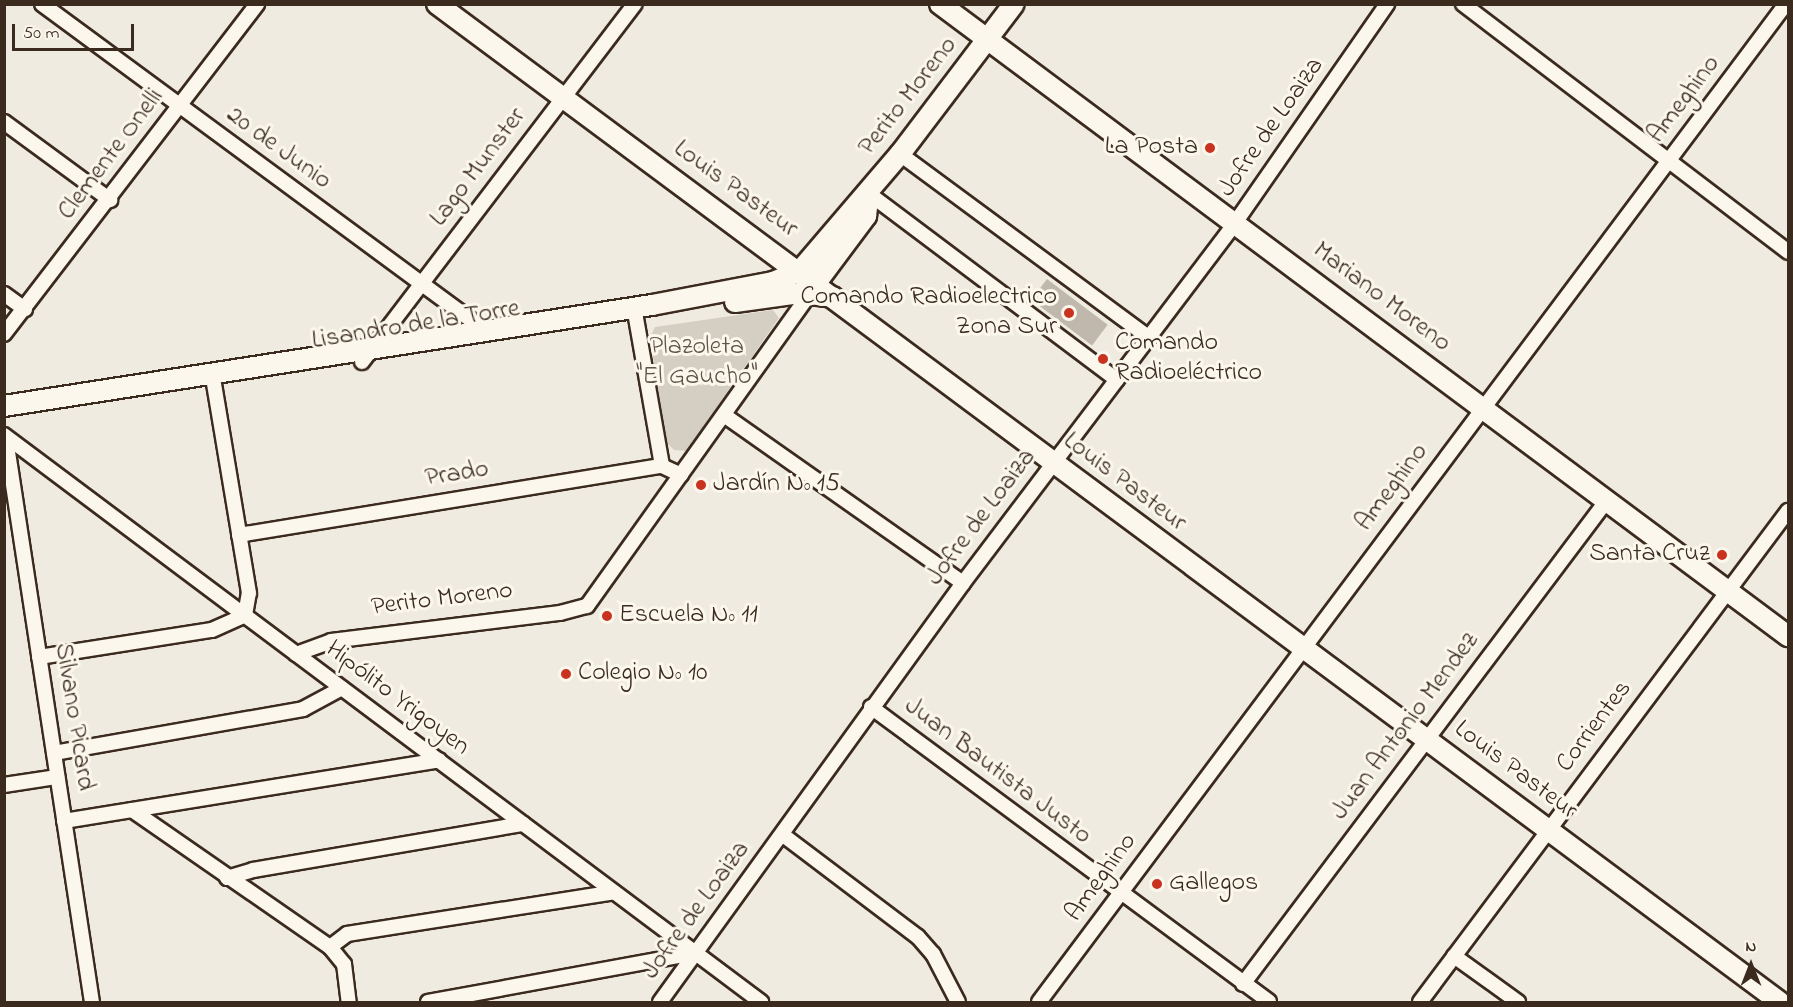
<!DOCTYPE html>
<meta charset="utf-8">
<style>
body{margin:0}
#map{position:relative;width:1793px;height:1007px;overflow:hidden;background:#f0ebe0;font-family:"Indie Flower",sans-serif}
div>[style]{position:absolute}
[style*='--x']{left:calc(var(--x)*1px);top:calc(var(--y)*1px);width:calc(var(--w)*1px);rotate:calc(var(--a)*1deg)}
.green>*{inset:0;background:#d5cec3}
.building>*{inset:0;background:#c0b8ad;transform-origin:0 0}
.roads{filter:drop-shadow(2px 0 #3b2a1e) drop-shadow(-2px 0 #3b2a1e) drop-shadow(0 2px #3b2a1e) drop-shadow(0 -2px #3b2a1e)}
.street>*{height:14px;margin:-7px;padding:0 7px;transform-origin:7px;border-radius:7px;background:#fbf7ec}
.secondary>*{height:20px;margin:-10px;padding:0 10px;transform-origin:10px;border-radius:10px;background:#fbf7ec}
.dots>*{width:16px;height:16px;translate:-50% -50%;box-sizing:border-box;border:3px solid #fbf7ec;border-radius:50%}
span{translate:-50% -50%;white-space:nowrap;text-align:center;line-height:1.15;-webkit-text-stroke:6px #fbf7ec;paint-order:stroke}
.street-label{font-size:26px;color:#3b2a1e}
.poi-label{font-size:26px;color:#3b2a1e}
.right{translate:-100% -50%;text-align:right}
.left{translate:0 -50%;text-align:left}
.park-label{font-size:26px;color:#625347}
.frame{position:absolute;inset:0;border:6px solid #3b2a1e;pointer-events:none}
.north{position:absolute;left:1721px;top:935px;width:60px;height:60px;-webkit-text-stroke:4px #fbf7ec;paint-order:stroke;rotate:0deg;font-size:16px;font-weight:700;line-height:24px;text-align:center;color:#3b2a1e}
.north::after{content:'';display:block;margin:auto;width:21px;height:27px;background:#3b2a1e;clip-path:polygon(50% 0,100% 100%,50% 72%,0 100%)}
.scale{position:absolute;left:12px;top:24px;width:122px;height:27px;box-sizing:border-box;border:3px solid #3b2a1e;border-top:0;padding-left:8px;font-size:18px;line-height:21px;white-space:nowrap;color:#3b2a1e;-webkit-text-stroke:4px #fbf7ec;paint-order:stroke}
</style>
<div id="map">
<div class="green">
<div style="clip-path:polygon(773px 310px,779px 318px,686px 451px,674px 450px,666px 442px,650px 337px,655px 327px)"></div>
</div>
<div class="building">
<div style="left:1047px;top:279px;width:76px;height:26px;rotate:37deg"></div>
</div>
<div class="roads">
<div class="street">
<div style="--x:42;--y:4;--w:551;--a:36.37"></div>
<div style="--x:1463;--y:4;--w:409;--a:37.3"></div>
<div style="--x:4;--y:122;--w:132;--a:36.3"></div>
<div style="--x:900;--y:154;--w:308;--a:36.4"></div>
<div style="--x:868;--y:193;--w:311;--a:36.9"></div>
<div style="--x:4;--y:294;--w:26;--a:36"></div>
<div style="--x:636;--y:318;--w:150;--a:80"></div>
<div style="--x:4;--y:334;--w:416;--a:-52.5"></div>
<div style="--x:362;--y:362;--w:450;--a:-52.7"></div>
<div style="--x:724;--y:415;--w:292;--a:35.1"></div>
<div style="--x:4;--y:435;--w:946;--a:36.83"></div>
<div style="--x:6;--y:439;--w:570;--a:81.32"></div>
<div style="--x:239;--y:535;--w:429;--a:-9.3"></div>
<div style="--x:662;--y:466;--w:21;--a:25"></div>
<div style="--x:296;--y:654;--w:37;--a:-20"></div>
<div style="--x:331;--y:641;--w:231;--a:-7"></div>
<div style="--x:560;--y:613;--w:28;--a:-15"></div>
<div style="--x:587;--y:606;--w:388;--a:-54.5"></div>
<div style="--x:39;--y:657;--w:175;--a:-8.9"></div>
<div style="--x:212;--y:630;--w:36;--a:-24"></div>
<div style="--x:245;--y:615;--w:22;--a:-80"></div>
<div style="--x:249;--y:593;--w:224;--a:-99.5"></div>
<div style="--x:871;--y:707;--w:495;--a:36.5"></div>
<div style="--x:54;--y:753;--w:253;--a:-10"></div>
<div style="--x:303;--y:709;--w:44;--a:-28.3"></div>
<div style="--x:4;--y:785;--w:54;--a:-8.6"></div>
<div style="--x:132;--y:810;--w:241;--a:34.7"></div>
<div style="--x:330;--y:947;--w:22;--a:51"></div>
<div style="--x:344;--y:964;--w:38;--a:83"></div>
<div style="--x:64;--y:821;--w:380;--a:-9.2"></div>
<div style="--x:783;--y:835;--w:169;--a:37.1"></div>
<div style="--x:918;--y:937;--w:23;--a:49"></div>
<div style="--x:933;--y:954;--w:54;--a:62.5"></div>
<div style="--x:227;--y:878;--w:27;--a:-17"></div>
<div style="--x:253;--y:870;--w:274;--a:-9.7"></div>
<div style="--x:330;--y:947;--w:21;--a:-37"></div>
<div style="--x:347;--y:934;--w:270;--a:-8.9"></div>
<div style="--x:1454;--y:956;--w:79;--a:35.7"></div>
<div style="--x:1243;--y:984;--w:606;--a:-53.05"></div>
<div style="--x:428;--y:1002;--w:272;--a:-10.4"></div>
<div style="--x:660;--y:1002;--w:517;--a:-54.13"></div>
<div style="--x:963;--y:583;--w:451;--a:-52.9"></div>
<div style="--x:1235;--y:223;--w:267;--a:-55.2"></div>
<div style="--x:1039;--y:1002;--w:1247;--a:-53.19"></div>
<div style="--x:1420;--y:1002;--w:614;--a:-53.15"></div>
</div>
<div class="secondary">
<div style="--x:437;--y:4;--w:1673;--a:36.62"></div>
<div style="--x:940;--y:4;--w:1058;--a:36.7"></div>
<div style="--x:816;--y:283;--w:84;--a:-53.3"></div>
<div style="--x:866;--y:216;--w:17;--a:-83"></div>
<div style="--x:735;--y:302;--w:67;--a:-7.8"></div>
<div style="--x:801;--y:293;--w:32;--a:7"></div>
<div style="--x:4;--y:406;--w:656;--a:-8.86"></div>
<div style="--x:652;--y:305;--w:123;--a:-10.8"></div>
<div style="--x:773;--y:282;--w:29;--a:-22"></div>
<div style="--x:800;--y:271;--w:154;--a:-49.5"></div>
<div style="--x:900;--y:154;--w:188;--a:-52.8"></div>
</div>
</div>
<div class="dots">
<div style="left:1210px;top:148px;background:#c8321e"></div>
<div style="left:1069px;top:313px;background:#c8321e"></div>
<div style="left:1103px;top:359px;background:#c8321e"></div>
<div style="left:701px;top:485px;background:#c8321e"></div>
<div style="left:1722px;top:555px;background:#c8321e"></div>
<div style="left:607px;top:616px;background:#c8321e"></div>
<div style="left:566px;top:674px;background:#c8321e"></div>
<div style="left:1157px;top:884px;background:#c8321e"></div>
</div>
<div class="street-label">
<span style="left:909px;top:97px;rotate:-52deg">Perito Moreno</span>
<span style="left:1685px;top:100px;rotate:-53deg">Ameghino</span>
<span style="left:1272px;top:128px;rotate:-55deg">Jofre de Loaiza</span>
<span style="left:278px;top:149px;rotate:36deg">20 de Junio</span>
<span style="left:112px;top:155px;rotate:-53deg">Clemente Onelli</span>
<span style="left:479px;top:168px;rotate:-53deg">Lago Munster</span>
<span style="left:735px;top:190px;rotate:36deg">Louis Pasteur</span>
<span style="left:1381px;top:298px;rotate:37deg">Mariano Moreno</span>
<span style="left:416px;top:326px;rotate:-9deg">Lisandro de la Torre</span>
<span style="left:457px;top:475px;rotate:-9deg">Prado</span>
<span style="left:1124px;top:483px;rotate:37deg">Louis Pasteur</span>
<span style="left:1393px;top:488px;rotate:-53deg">Ameghino</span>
<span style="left:982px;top:518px;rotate:-53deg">Jofre de Loaiza</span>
<span style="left:442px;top:600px;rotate:-7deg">Perito Moreno</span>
<span style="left:397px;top:699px;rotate:37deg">Hipólito Yrigoyen</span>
<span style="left:73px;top:717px;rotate:81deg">Silvano Picard</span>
<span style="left:1406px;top:727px;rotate:-53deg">Juan Antonio Mendez</span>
<span style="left:1595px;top:727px;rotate:-53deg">Corrientes</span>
<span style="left:1515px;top:771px;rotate:37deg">Louis Pasteur</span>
<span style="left:997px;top:772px;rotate:37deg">Juan Bautista Justo</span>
<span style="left:1102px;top:878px;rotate:-54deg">Ameghino</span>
<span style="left:697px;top:911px;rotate:-54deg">Jofre de Loaiza</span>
</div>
<div class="poi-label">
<span class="right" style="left:1198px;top:148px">La Posta</span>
<span class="right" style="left:1057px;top:313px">Comando Radioelectrico<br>Zona Sur</span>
<span class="left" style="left:1115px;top:359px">Comando<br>Radioeléctrico</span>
<span class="left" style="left:713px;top:485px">Jardín Nº 15</span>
<span class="right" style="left:1710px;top:555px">Santa Cruz</span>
<span class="left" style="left:619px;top:616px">Escuela Nº 11</span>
<span class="left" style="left:578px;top:674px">Colegio Nº 10</span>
<span class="left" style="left:1169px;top:884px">Gallegos</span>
</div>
<div class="park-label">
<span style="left:697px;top:363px">Plazoleta<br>"El Gaucho"</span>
</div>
<div class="frame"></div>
<div class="north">N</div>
<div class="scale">50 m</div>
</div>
